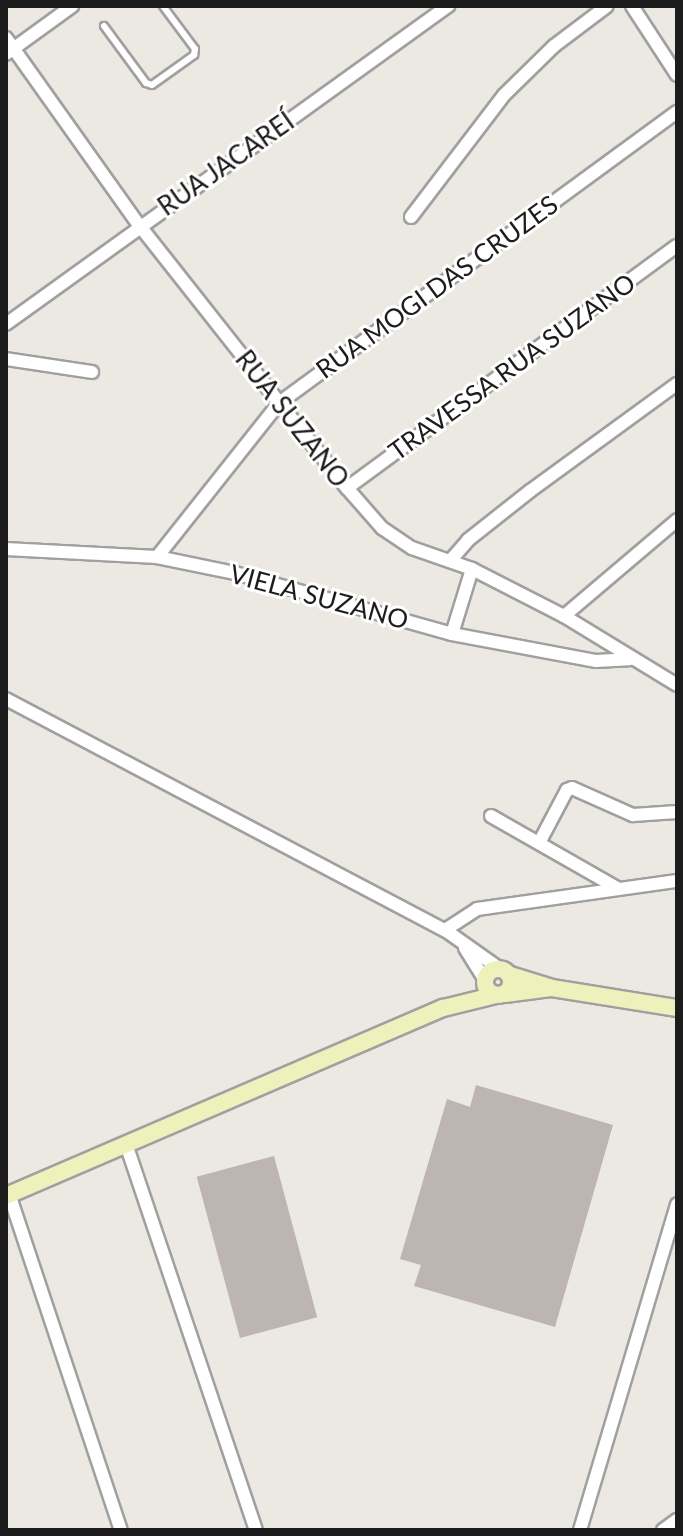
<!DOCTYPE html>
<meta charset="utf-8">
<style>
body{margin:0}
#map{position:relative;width:683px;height:1536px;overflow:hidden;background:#ece9e3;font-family:Lato,sans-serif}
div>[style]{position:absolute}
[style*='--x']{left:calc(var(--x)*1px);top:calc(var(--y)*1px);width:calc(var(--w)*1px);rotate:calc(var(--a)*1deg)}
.building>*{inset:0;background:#bcb5b1;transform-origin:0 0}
.roads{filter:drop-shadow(2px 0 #a0a0a0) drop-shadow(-2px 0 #a0a0a0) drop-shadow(0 2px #a0a0a0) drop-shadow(0 -2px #a0a0a0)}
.service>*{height:6px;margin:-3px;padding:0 3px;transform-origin:3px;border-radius:3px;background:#fff}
.minor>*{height:12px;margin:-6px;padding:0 6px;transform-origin:6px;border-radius:6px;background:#fff}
.secondary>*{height:16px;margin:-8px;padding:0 8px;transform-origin:8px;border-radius:8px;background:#eff1bd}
.secondary>.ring{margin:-8px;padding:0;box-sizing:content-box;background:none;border:16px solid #eff1bd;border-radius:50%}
span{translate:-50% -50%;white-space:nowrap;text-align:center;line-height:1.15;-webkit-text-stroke:6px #fff;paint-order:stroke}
.street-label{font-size:26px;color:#1c1c1c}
.frame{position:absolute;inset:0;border:8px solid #1c1c1c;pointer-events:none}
</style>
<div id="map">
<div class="building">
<div style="clip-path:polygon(476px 1085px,613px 1125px,555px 1327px,414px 1286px,421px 1265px,400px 1259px,447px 1099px,470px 1107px)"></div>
<div style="left:274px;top:1156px;width:167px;height:80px;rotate:75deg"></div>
</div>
<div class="roads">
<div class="service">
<div style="--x:104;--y:26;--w:71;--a:53.6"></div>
<div style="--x:146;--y:83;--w:6;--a:18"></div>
<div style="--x:152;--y:85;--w:52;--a:-35.5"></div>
<div style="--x:194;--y:55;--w:6;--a:-81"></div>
<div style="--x:195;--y:49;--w:54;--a:-126.7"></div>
</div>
<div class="minor">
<div style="--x:632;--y:6;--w:82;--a:56.9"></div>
<div style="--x:6;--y:38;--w:229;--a:54.6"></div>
<div style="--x:139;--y:225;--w:335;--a:51.7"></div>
<div style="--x:347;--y:488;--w:53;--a:48.8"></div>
<div style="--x:382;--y:528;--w:36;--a:34"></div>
<div style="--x:412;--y:548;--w:64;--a:19.3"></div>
<div style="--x:472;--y:569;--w:103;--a:27.1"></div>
<div style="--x:564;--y:616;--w:132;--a:31.4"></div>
<div style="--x:6;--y:54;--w:82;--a:-36"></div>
<div style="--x:411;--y:217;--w:153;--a:-52.7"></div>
<div style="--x:504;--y:95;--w:70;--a:-44.4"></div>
<div style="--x:554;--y:46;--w:66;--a:-37"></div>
<div style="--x:6;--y:324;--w:545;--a:-35.73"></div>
<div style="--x:6;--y:359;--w:87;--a:8.6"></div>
<div style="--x:347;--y:488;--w:409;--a:-36.3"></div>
<div style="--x:6;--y:549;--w:151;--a:3"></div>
<div style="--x:157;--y:557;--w:80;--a:11.6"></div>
<div style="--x:235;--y:573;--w:225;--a:15.7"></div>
<div style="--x:452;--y:634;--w:147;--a:10.6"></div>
<div style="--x:596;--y:661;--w:33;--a:-3"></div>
<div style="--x:157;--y:557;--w:196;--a:-51.6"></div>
<div style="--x:279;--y:403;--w:493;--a:-36.2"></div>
<div style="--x:450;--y:561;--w:28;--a:-49"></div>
<div style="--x:468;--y:540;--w:79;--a:-38.3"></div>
<div style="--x:530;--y:491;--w:182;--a:-36.1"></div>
<div style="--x:564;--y:616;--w:148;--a:-40.3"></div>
<div style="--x:452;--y:634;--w:68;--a:-72.9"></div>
<div style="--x:6;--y:699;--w:496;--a:27.8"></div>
<div style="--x:445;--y:930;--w:67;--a:35.3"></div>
<div style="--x:491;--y:816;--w:145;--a:29.7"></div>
<div style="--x:539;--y:843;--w:60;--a:-62.2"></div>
<div style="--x:567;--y:790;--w:5;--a:-22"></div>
<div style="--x:572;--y:788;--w:67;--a:23.9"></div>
<div style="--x:633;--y:815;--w:44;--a:-3.9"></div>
<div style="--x:445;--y:930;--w:38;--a:-33"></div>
<div style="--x:477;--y:909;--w:202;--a:-8"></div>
<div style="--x:465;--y:948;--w:38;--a:58"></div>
<div style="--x:126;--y:1144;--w:407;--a:71.4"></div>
<div style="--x:9;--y:1194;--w:354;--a:71.6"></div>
<div style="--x:580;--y:1530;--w:340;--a:-73.4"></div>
<div style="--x:663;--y:1530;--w:17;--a:-36"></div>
</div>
<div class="secondary">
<div class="ring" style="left:485px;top:969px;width:10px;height:10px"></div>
<div style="--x:510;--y:975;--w:44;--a:17.2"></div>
<div style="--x:552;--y:988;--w:127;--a:9.1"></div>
<div style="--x:505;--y:994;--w:46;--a:-7.4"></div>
<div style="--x:6;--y:1196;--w:476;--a:-23.3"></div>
<div style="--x:443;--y:1008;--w:55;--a:-13.8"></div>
</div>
</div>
<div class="street-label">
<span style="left:226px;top:164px;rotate:-35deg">RUA JACAREÍ</span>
<span style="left:437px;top:287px;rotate:-36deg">RUA MOGI DAS CRUZES</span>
<span style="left:512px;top:367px;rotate:-36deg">TRAVESSA RUA SUZANO</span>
<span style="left:292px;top:419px;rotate:52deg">RUA SUZANO</span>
<span style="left:319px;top:597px;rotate:15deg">VIELA SUZANO</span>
</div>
<div class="frame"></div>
</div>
